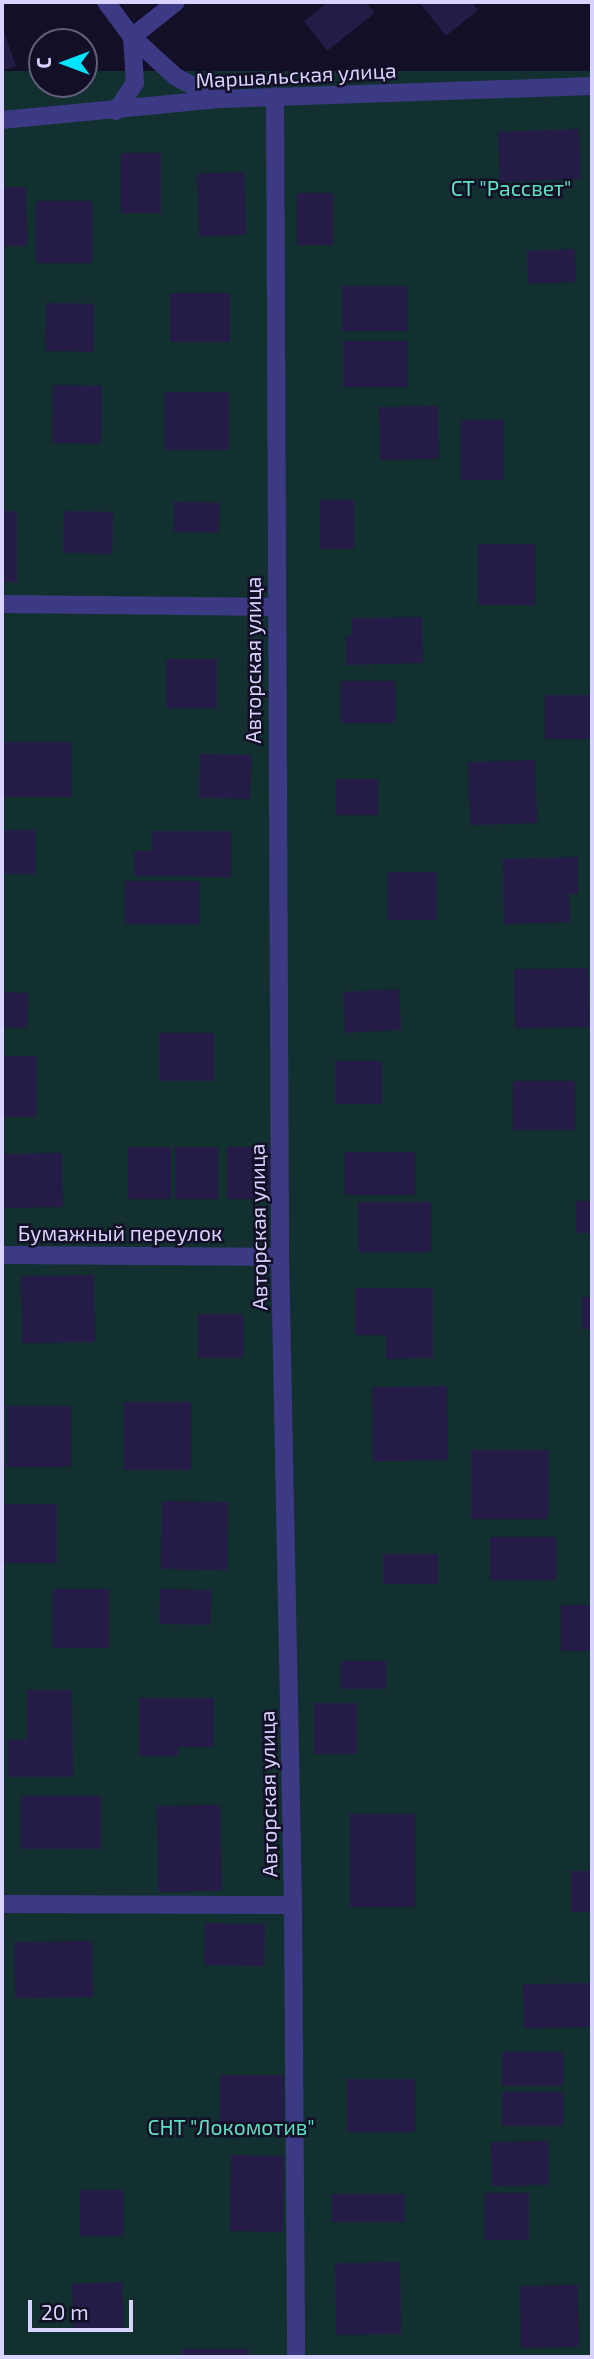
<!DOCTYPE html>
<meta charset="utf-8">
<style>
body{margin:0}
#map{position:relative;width:594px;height:2359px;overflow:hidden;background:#130f26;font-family:"Exo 2",sans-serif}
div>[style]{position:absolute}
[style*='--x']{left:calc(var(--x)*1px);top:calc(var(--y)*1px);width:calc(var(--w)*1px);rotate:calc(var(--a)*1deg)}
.green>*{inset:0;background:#12302f;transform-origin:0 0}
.building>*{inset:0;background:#241b47;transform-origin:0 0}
.street>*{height:18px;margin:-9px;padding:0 9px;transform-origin:9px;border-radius:9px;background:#3d3a85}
span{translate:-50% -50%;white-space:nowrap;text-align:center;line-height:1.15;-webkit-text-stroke:5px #130f26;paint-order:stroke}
.street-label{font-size:21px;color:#d9d4ff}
.park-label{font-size:21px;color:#5fe0c0}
.frame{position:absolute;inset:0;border:4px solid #d9d4ff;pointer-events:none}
.north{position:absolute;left:28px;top:28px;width:70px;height:70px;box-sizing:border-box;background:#130f26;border:2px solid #625e7d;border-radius:50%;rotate:270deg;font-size:19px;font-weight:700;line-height:28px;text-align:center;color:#d9d4ff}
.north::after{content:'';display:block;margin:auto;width:24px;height:32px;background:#00e5ff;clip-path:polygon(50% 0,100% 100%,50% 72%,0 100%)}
.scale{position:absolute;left:28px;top:2300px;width:105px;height:32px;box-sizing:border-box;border:4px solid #d9d4ff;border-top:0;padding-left:9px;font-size:21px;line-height:24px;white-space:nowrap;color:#d9d4ff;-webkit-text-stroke:5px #130f26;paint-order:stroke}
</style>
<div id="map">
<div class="green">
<div style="left:592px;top:71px;width:2286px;height:591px;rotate:90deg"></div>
</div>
<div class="building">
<div style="clip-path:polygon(328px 2px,366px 2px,375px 13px,327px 51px,304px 21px)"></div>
<div style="clip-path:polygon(419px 2px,471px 2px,478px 10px,446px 36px)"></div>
<div style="clip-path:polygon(2px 26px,16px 66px,2px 71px)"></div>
<div style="left:579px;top:129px;width:50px;height:81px;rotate:88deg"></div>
<div style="left:121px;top:153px;width:40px;height:60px"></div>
<div style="left:244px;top:172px;width:63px;height:47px;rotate:88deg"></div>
<div style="left:26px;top:187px;width:59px;height:24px;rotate:89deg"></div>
<div style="left:297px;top:193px;width:36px;height:52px"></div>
<div style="left:36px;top:201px;width:56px;height:62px"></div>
<div style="left:575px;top:249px;width:33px;height:48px;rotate:88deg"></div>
<div style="left:342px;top:286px;width:66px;height:45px"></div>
<div style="left:170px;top:293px;width:60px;height:49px"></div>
<div style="left:46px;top:303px;width:48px;height:48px;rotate:1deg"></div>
<div style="left:343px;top:341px;width:65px;height:46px"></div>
<div style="left:53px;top:385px;width:49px;height:58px;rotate:1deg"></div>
<div style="left:165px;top:392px;width:64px;height:58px"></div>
<div style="left:438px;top:406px;width:53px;height:59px;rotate:89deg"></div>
<div style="left:461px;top:420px;width:43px;height:60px"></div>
<div style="left:320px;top:500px;width:34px;height:49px"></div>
<div style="left:174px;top:502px;width:45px;height:30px;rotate:1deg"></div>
<div style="left:2px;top:511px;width:15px;height:71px"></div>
<div style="left:64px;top:511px;width:49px;height:42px;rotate:1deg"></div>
<div style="left:478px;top:544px;width:57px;height:61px"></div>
<div style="clip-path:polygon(422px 617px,423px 663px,346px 665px,346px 636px,352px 636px,352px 618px)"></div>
<div style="left:166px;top:659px;width:51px;height:49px"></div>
<div style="left:341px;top:681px;width:54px;height:42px"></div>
<div style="left:545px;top:695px;width:47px;height:44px"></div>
<div style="left:2px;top:742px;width:70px;height:55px"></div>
<div style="left:200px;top:754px;width:51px;height:44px;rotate:1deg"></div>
<div style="left:535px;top:760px;width:63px;height:67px;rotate:88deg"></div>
<div style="left:336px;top:779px;width:42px;height:36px"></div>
<div style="left:2px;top:830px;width:33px;height:44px"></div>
<div style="clip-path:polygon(152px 831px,231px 831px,231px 877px,134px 876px,134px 851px,152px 851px)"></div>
<div style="clip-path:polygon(578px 857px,578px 894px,569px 894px,570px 922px,504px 924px,503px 859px)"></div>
<div style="left:388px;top:872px;width:48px;height:48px"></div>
<div style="left:125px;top:881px;width:75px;height:43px"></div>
<div style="left:588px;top:968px;width:59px;height:74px;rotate:89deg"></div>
<div style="left:399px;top:989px;width:41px;height:56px;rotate:87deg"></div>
<div style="left:2px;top:992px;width:26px;height:35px;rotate:2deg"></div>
<div style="left:214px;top:1033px;width:48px;height:55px;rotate:90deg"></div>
<div style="left:2px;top:1056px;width:34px;height:61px"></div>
<div style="left:335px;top:1061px;width:47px;height:43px"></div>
<div style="left:575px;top:1081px;width:49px;height:62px;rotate:90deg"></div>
<div style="left:128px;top:1147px;width:43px;height:52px"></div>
<div style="left:175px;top:1147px;width:43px;height:52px"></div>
<div style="left:227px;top:1147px;width:43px;height:52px"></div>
<div style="left:345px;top:1152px;width:70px;height:43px"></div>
<div style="left:62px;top:1153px;width:54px;height:60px;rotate:89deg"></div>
<div style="left:592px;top:1201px;width:32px;height:16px;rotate:90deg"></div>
<div style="left:431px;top:1202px;width:50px;height:73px;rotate:90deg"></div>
<div style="left:94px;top:1275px;width:67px;height:73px;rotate:89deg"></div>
<div style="clip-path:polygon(355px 1288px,433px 1288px,433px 1358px,386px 1359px,386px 1335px,355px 1335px)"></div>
<div style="left:582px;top:1297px;width:10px;height:32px"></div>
<div style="left:198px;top:1314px;width:45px;height:44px"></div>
<div style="left:447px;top:1386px;width:74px;height:75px;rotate:89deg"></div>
<div style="left:124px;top:1402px;width:67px;height:68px"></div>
<div style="left:71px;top:1406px;width:61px;height:65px;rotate:90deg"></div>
<div style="left:548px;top:1450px;width:69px;height:77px;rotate:90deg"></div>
<div style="left:162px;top:1501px;width:66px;height:68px;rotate:1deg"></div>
<div style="left:2px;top:1504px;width:55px;height:59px"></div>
<div style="left:556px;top:1537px;width:43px;height:66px;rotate:90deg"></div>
<div style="left:383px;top:1554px;width:55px;height:30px"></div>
<div style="left:53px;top:1589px;width:56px;height:59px"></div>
<div style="left:160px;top:1589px;width:51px;height:35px;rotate:1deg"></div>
<div style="left:592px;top:1605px;width:46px;height:31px;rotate:90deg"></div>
<div style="left:341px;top:1661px;width:45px;height:28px"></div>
<div style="clip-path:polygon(27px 1690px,72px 1690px,73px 1777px,8px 1777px,8px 1740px,27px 1740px)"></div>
<div style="clip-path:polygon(139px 1698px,214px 1698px,213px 1747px,178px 1747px,178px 1756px,139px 1756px)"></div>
<div style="left:357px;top:1703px;width:51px;height:43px;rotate:90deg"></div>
<div style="left:101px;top:1796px;width:53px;height:80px;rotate:90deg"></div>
<div style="left:220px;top:1805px;width:86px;height:63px;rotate:89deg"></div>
<div style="left:350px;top:1814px;width:65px;height:93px"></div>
<div style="left:592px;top:1871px;width:41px;height:21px;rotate:90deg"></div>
<div style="left:205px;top:1923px;width:60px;height:42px;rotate:1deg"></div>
<div style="left:92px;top:1941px;width:56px;height:78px;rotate:89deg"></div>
<div style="left:591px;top:1983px;width:44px;height:68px;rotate:89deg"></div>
<div style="left:502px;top:2052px;width:61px;height:34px"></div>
<div style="left:220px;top:2075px;width:64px;height:59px"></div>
<div style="left:347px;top:2079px;width:68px;height:53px"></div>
<div style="left:563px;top:2092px;width:34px;height:61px;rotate:90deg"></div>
<div style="left:548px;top:2141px;width:44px;height:57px;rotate:89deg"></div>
<div style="left:231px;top:2155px;width:53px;height:76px;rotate:1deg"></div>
<div style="left:80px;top:2190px;width:43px;height:46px"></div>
<div style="left:485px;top:2193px;width:44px;height:47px"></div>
<div style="left:404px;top:2194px;width:28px;height:72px;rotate:90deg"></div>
<div style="left:400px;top:2262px;width:72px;height:65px;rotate:89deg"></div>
<div style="left:122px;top:2282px;width:48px;height:50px;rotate:88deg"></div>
<div style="left:578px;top:2285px;width:62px;height:58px;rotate:89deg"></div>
<div style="left:181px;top:2349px;width:68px;height:8px"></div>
</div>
<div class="street">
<div style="--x:106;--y:2;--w:44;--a:53.4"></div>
<div style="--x:132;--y:37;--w:59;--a:42.3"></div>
<div style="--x:176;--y:77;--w:48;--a:27.1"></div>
<div style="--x:275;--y:96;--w:1161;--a:89.75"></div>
<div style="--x:280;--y:1257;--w:648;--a:88.85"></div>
<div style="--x:293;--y:1905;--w:452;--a:89.6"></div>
<div style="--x:116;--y:111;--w:34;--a:-56"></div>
<div style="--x:135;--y:83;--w:46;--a:-93.7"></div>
<div style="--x:132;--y:37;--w:56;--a:-38.5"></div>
<div style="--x:2;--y:120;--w:218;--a:-5.5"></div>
<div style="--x:219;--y:99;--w:373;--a:-2"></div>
<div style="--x:2;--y:604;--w:273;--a:0.6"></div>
<div style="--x:2;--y:1255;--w:278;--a:0.4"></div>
<div style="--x:2;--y:1904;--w:291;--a:0.2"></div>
</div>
<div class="street-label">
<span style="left:296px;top:75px;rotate:-3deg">Маршальская улица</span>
<span style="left:253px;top:660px;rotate:-90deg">Авторская улица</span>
<span style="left:258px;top:1227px;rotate:-91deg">Авторская улица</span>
<span style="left:120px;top:1233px">Бумажный переулок</span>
<span style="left:268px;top:1794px;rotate:-91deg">Авторская улица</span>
</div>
<div class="park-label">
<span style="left:511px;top:188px">СТ "Рассвет"</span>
<span style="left:231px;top:2127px">СНТ "Локомотив"</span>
</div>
<div class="frame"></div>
<div class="north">С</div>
<div class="scale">20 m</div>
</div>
